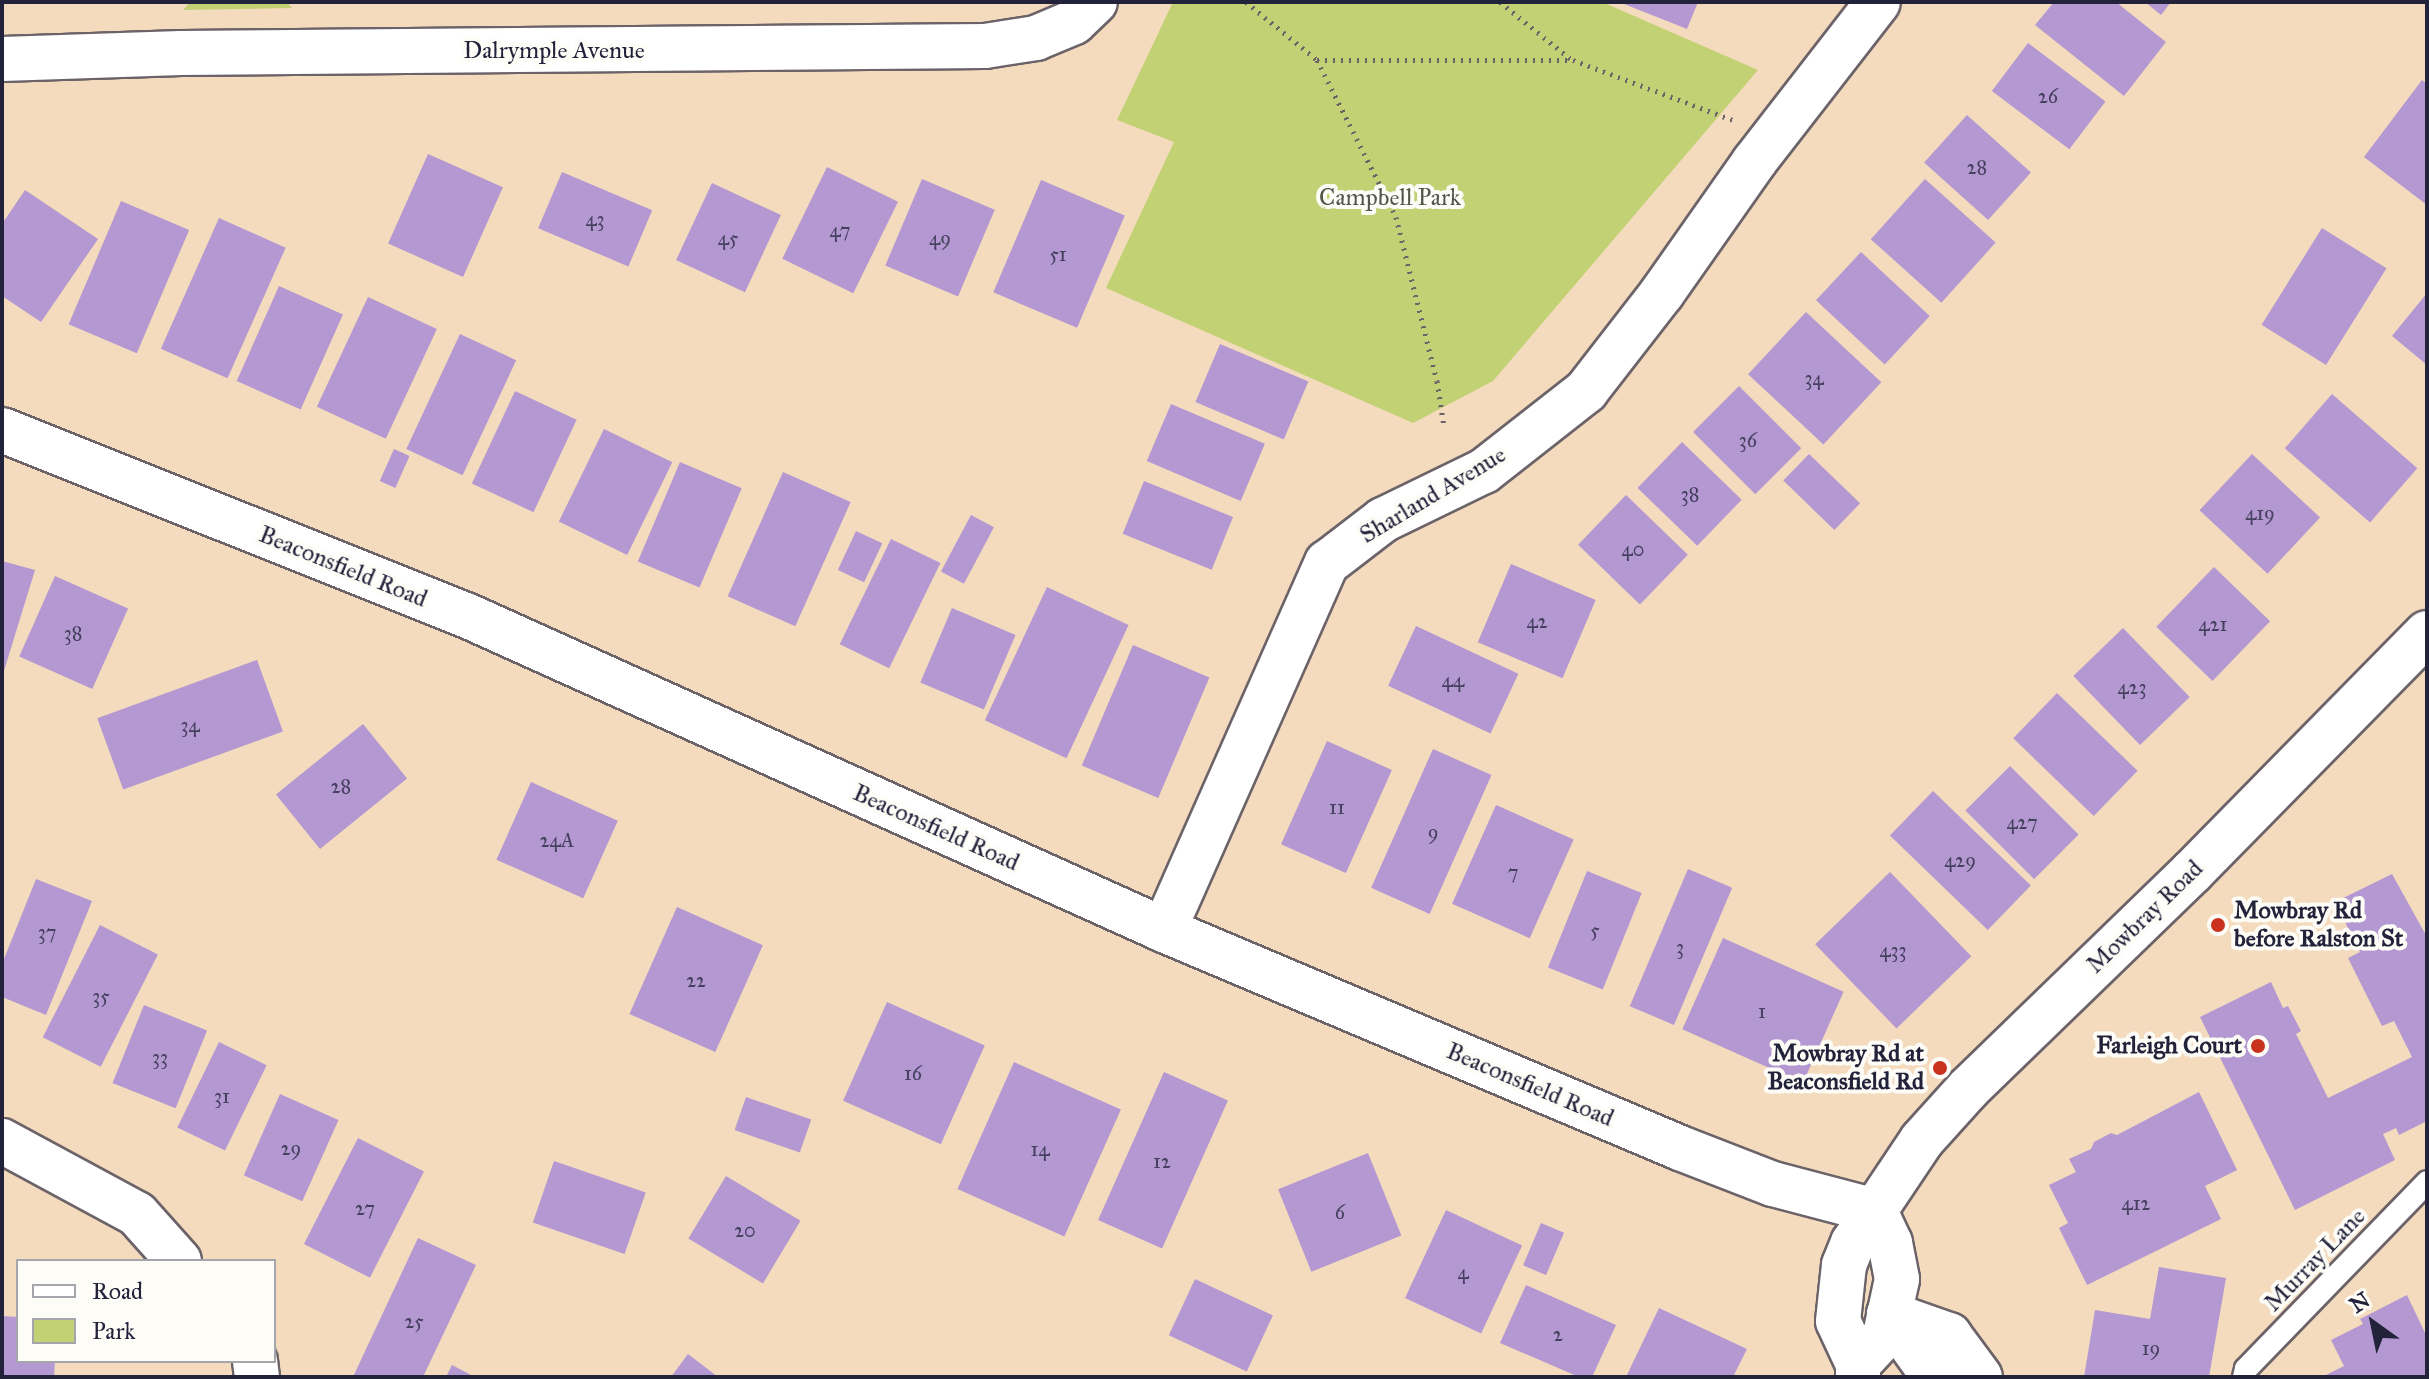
<!DOCTYPE html>
<style>
body{margin:0}
#map{position:relative;width:2429px;height:1379px;overflow:hidden;background:#f4dbbe;font-family:"IM FELL Great Primer",serif}
div>[style]{position:absolute}
[style*='--x']{left:calc(var(--x)*1px);top:calc(var(--y)*1px);width:calc(var(--w)*1px);rotate:calc(var(--a)*1deg)}
.green>*{inset:0;background:#c2d173}
.building>*{inset:0;background:#b398d1;transform-origin:0 0}
.path>*{height:5px;margin-top:-2.5px;transform-origin:0;background:repeating-linear-gradient(90deg,#6c6369 0 2px,transparent 0 8px)}
.roads{filter:drop-shadow(2px 0 #6c6369) drop-shadow(-2px 0 #6c6369) drop-shadow(0 2px #6c6369) drop-shadow(0 -2px #6c6369)}
.service>*{height:22px;margin:-11px;padding:0 11px;transform-origin:11px;border-radius:11px;background:#fff}
.minor>*{height:44px;margin:-22px;padding:0 22px;transform-origin:22px;border-radius:22px;background:#fff}
.secondary>*{height:44px;margin:-22px;padding:0 22px;transform-origin:22px;border-radius:22px;background:#fff}
.dots>*{width:22px;height:22px;translate:-50% -50%;box-sizing:border-box;border:4px solid #fdfcf7;border-radius:50%}
span{translate:-50% -50%;white-space:nowrap;text-align:center;line-height:1.15;-webkit-text-stroke:8px #fdfcf7;paint-order:stroke}
.number-label{font-size:20px;color:#464060}
.number-label span{-webkit-text-stroke-width:0}
.street-label{font-size:24px;color:#22223b}
.park-label{font-size:24px;color:#52574c}
.poi-label{font-size:24px;color:#22223b;font-weight:700}
.left{translate:0 -50%;text-align:left}
.right{translate:-100% -50%;text-align:right}
.frame{position:absolute;inset:0;border:4px solid #22223b;pointer-events:none}
.legend{position:absolute;left:16px;top:1259px;width:260px;height:104px;box-sizing:border-box;background:#fdfcf7;border:2px solid #a5a5ac;margin:0;padding:10px 14px;list-style:none;font-size:24px;color:#22223b}
.legend li{display:flex;align-items:center;gap:16px;height:40px}
.legend b{width:40px;border:2px solid #a5a5ac}
.north{position:absolute;left:2333px;top:1283px;width:80px;height:80px;-webkit-text-stroke:6px #fdfcf7;paint-order:stroke;rotate:327deg;font-size:22px;font-weight:700;line-height:32px;text-align:center;color:#22223b}
.north::after{content:'';display:block;margin:auto;width:28px;height:36px;background:#22223b;clip-path:polygon(50% 0,100% 100%,50% 72%,0 100%)}
</style>
<div id="map">
<div class="green">
<div style="clip-path:polygon(190px 2px,287px 2px,292px 8px,183px 10px)"></div>
<div style="clip-path:polygon(1173px 2px,1602px 2px,1758px 70px,1493px 381px,1413px 423px,1106px 288px,1174px 142px,1117px 120px)"></div>
</div>
<div class="building">
<div style="clip-path:polygon(1619px 2px,1698px 2px,1687px 29px)"></div>
<div style="clip-path:polygon(2054px 2px,2116px 2px,2166px 42px,2124px 96px,2035px 25px)"></div>
<div style="clip-path:polygon(2145px 2px,2171px 2px,2161px 15px)"></div>
<div style="left:2028px;top:43px;width:97px;height:60px;rotate:37deg"></div>
<div style="clip-path:polygon(2422px 80px,2427px 84px,2427px 205px,2364px 157px)"></div>
<div style="left:1967px;top:115px;width:86px;height:64px;rotate:42deg"></div>
<div style="left:428px;top:154px;width:82px;height:98px;rotate:24deg"></div>
<div style="left:827px;top:167px;width:79px;height:102px;rotate:26deg"></div>
<div style="left:562px;top:172px;width:98px;height:61px;rotate:23deg"></div>
<div style="left:922px;top:179px;width:79px;height:94px;rotate:23deg"></div>
<div style="left:1925px;top:179px;width:95px;height:81px;rotate:42deg"></div>
<div style="left:1041px;top:180px;width:91px;height:122px;rotate:23deg"></div>
<div style="left:712px;top:183px;width:76px;height:85px;rotate:25deg"></div>
<div style="clip-path:polygon(25px 190px,98px 239px,41px 322px,2px 296px,2px 224px)"></div>
<div style="left:121px;top:201px;width:74px;height:134px;rotate:23deg"></div>
<div style="left:219px;top:218px;width:73px;height:143px;rotate:24deg"></div>
<div style="left:2322px;top:228px;width:76px;height:114px;rotate:32deg"></div>
<div style="left:1861px;top:252px;width:94px;height:66px;rotate:43deg"></div>
<div style="left:279px;top:286px;width:70px;height:104px;rotate:24deg"></div>
<div style="clip-path:polygon(2427px 293px,2427px 365px,2392px 336px)"></div>
<div style="left:368px;top:297px;width:76px;height:121px;rotate:25deg"></div>
<div style="left:1806px;top:312px;width:103px;height:85px;rotate:43deg"></div>
<div style="left:460px;top:334px;width:62px;height:127px;rotate:25deg"></div>
<div style="left:1220px;top:344px;width:96px;height:63px;rotate:23deg"></div>
<div style="left:1739px;top:386px;width:88px;height:65px;rotate:45deg"></div>
<div style="left:515px;top:391px;width:68px;height:102px;rotate:25deg"></div>
<div style="left:2332px;top:394px;width:113px;height:72px;rotate:41deg"></div>
<div style="left:1171px;top:404px;width:102px;height:62px;rotate:23deg"></div>
<div style="left:604px;top:429px;width:76px;height:103px;rotate:26deg"></div>
<div style="left:1682px;top:442px;width:83px;height:64px;rotate:44deg"></div>
<div style="left:394px;top:449px;width:17px;height:35px;rotate:24deg"></div>
<div style="left:1809px;top:454px;width:71px;height:37px;rotate:44deg"></div>
<div style="left:2252px;top:454px;width:93px;height:77px;rotate:43deg"></div>
<div style="left:680px;top:462px;width:67px;height:108px;rotate:23deg"></div>
<div style="left:783px;top:472px;width:74px;height:136px;rotate:24deg"></div>
<div style="left:1144px;top:481px;width:96px;height:57px;rotate:22deg"></div>
<div style="left:1626px;top:495px;width:86px;height:69px;rotate:44deg"></div>
<div style="left:971px;top:515px;width:26px;height:64px;rotate:28deg"></div>
<div style="left:856px;top:531px;width:29px;height:43px;rotate:25deg"></div>
<div style="left:891px;top:539px;width:55px;height:117px;rotate:26deg"></div>
<div style="clip-path:polygon(2px 561px,35px 570px,3px 674px,2px 674px)"></div>
<div style="left:1511px;top:564px;width:92px;height:85px;rotate:23deg"></div>
<div style="left:2214px;top:567px;width:78px;height:83px;rotate:44deg"></div>
<div style="left:55px;top:576px;width:80px;height:88px;rotate:24deg"></div>
<div style="left:1047px;top:587px;width:90px;height:147px;rotate:25deg"></div>
<div style="left:952px;top:608px;width:69px;height:81px;rotate:23deg"></div>
<div style="left:1416px;top:626px;width:113px;height:66px;rotate:25deg"></div>
<div style="left:2123px;top:628px;width:96px;height:69px;rotate:46deg"></div>
<div style="left:1133px;top:645px;width:83px;height:131px;rotate:23deg"></div>
<div style="left:257px;top:660px;width:76px;height:170px;rotate:70deg"></div>
<div style="left:2057px;top:693px;width:112px;height:63px;rotate:44deg"></div>
<div style="left:363px;top:724px;width:70px;height:112px;rotate:51deg"></div>
<div style="left:1327px;top:741px;width:71px;height:113px;rotate:24deg"></div>
<div style="left:1433px;top:749px;width:64px;height:152px;rotate:24deg"></div>
<div style="left:2010px;top:766px;width:97px;height:63px;rotate:45deg"></div>
<div style="left:531px;top:782px;width:95px;height:85px;rotate:24deg"></div>
<div style="left:1933px;top:791px;width:136px;height:62px;rotate:44deg"></div>
<div style="left:1496px;top:805px;width:85px;height:108px;rotate:24deg"></div>
<div style="left:1688px;top:869px;width:48px;height:149px;rotate:23deg"></div>
<div style="left:1587px;top:871px;width:59px;height:104px;rotate:22deg"></div>
<div style="left:1890px;top:872px;width:117px;height:104px;rotate:46deg"></div>
<div style="clip-path:polygon(2392px 874px,2427px 937px,2427px 1121px,2399px 1135px,2396px 1128px,2383px 1134px,2395px 1160px,2295px 1210px,2200px 1017px,2271px 982px,2283px 1008px,2288px 1006px,2301px 1031px,2296px 1034px,2328px 1098px,2412px 1057px,2394px 1021px,2382px 1026px,2348px 958px,2360px 952px,2335px 902px)"></div>
<div style="clip-path:polygon(36px 879px,92px 901px,46px 1015px,2px 997px,2px 964px)"></div>
<div style="left:677px;top:907px;width:94px;height:117px;rotate:24deg"></div>
<div style="left:100px;top:925px;width:65px;height:126px;rotate:27deg"></div>
<div style="left:1723px;top:938px;width:132px;height:100px;rotate:24deg"></div>
<div style="left:887px;top:1002px;width:107px;height:108px;rotate:24deg"></div>
<div style="left:144px;top:1005px;width:68px;height:84px;rotate:22deg"></div>
<div style="left:219px;top:1042px;width:53px;height:95px;rotate:26deg"></div>
<div style="left:1014px;top:1062px;width:117px;height:139px;rotate:24deg"></div>
<div style="left:1164px;top:1072px;width:70px;height:162px;rotate:24deg"></div>
<div style="clip-path:polygon(2199px 1092px,2237px 1170px,2205px 1186px,2221px 1219px,2087px 1285px,2059px 1228px,2068px 1223px,2049px 1185px,2076px 1172px,2069px 1159px,2091px 1149px,2094px 1142px,2111px 1133px,2117px 1135px)"></div>
<div style="left:280px;top:1094px;width:64px;height:89px;rotate:24deg"></div>
<div style="left:746px;top:1097px;width:69px;height:35px;rotate:19deg"></div>
<div style="left:358px;top:1138px;width:74px;height:119px;rotate:27deg"></div>
<div style="left:1368px;top:1153px;width:89px;height:97px;rotate:68deg"></div>
<div style="left:554px;top:1161px;width:97px;height:65px;rotate:19deg"></div>
<div style="left:726px;top:1176px;width:87px;height:73px;rotate:31deg"></div>
<div style="left:1446px;top:1210px;width:84px;height:97px;rotate:25deg"></div>
<div style="left:1541px;top:1223px;width:25px;height:46px;rotate:23deg"></div>
<div style="clip-path:polygon(418px 1238px,476px 1265px,423px 1377px,353px 1377px)"></div>
<div style="clip-path:polygon(2159px 1267px,2226px 1278px,2209px 1377px,2084px 1377px,2095px 1310px,2150px 1319px)"></div>
<div style="left:1195px;top:1279px;width:86px;height:62px;rotate:25deg"></div>
<div style="clip-path:polygon(1526px 1285px,1616px 1325px,1592px 1377px,1579px 1377px,1500px 1343px)"></div>
<div style="clip-path:polygon(2407px 1295px,2427px 1337px,2427px 1377px,2322px 1377px,2344px 1366px,2331px 1340px,2363px 1324px,2360px 1319px)"></div>
<div style="clip-path:polygon(1659px 1308px,1747px 1349px,1733px 1377px,1626px 1377px)"></div>
<div style="clip-path:polygon(2px 1316px,18px 1317px,18px 1361px,55px 1361px,54px 1377px,2px 1377px)"></div>
<div style="clip-path:polygon(688px 1354px,718px 1377px,671px 1377px)"></div>
<div style="clip-path:polygon(452px 1365px,475px 1377px,446px 1377px)"></div>
</div>
<div class="path">
<div style="--x:1246;--y:2;--w:92;--a:39.2"></div>
<div style="--x:1317;--y:60;--w:256;--a:0"></div>
<div style="--x:1573;--y:60;--w:171;--a:20.6"></div>
<div style="--x:1500;--y:2;--w:92;--a:38.9"></div>
<div style="--x:1317;--y:60;--w:176;--a:63.3"></div>
<div style="--x:1396;--y:217;--w:169;--a:76"></div>
<div style="--x:1437;--y:381;--w:46;--a:81.2"></div>
</div>
<div class="roads">
<div class="service">
<div style="--x:2244;--y:1377;--w:8;--a:-76"></div>
<div style="--x:2246;--y:1369;--w:260;--a:-45.9"></div>
</div>
<div class="minor">
<div style="--x:2;--y:59;--w:179;--a:-1.9"></div>
<div style="--x:181;--y:53;--w:804;--a:-0.5"></div>
<div style="--x:985;--y:46;--w:52;--a:-8.9"></div>
<div style="--x:1036;--y:38;--w:41;--a:-22.8"></div>
<div style="--x:1074;--y:22;--w:29;--a:-44"></div>
<div style="--x:2;--y:430;--w:502;--a:21.76"></div>
<div style="--x:468;--y:616;--w:764;--a:24.28"></div>
<div style="--x:1164;--y:930;--w:560;--a:22.9"></div>
<div style="--x:1680;--y:1148;--w:100;--a:21.2"></div>
<div style="--x:1773;--y:1184;--w:106;--a:14.8"></div>
<div style="--x:1164;--y:930;--w:402;--a:-66.1"></div>
<div style="--x:1327;--y:563;--w:71;--a:-37.5"></div>
<div style="--x:1383;--y:520;--w:112;--a:-25.9"></div>
<div style="--x:1484;--y:471;--w:130;--a:-38.1"></div>
<div style="--x:1586;--y:391;--w:124;--a:-52.2"></div>
<div style="--x:1662;--y:293;--w:160;--a:-54.9"></div>
<div style="--x:1754;--y:162;--w:202;--a:-52.2"></div>
<div style="--x:2;--y:1141;--w:153;--a:28.4"></div>
<div style="--x:137;--y:1214;--w:63;--a:48.2"></div>
<div style="--x:1889;--y:1314;--w:64;--a:19.3"></div>
<div style="--x:1949;--y:1335;--w:52;--a:53.6"></div>
<div style="--x:1889;--y:1314;--w:77;--a:54.5"></div>
<div style="--x:255;--y:1361;--w:16;--a:83"></div>
</div>
<div class="secondary">
<div style="--x:1858;--y:1364;--w:40;--a:-47"></div>
<div style="--x:1885;--y:1335;--w:57;--a:-77.9"></div>
<div style="--x:1897;--y:1279;--w:37;--a:-101"></div>
<div style="--x:1890;--y:1243;--w:35;--a:-115"></div>
<div style="--x:1858;--y:1377;--w:13;--a:-90"></div>
<div style="--x:1858;--y:1364;--w:47;--a:-114.9"></div>
<div style="--x:1838;--y:1321;--w:56;--a:-83.9"></div>
<div style="--x:1844;--y:1265;--w:24;--a:-68"></div>
<div style="--x:1853;--y:1243;--w:124;--a:-56.2"></div>
<div style="--x:1922;--y:1140;--w:70;--a:-47.9"></div>
<div style="--x:1969;--y:1088;--w:310;--a:-44.1"></div>
<div style="--x:2192;--y:872;--w:335;--a:-45.5"></div>
</div>
</div>
<div class="dots">
<div style="left:2218px;top:925px;background:#c8321e"></div>
<div style="left:2258px;top:1046px;background:#c8321e"></div>
<div style="left:1940px;top:1068px;background:#c8321e"></div>
</div>
<div class="number-label">
<span style="left:2048px;top:96px">26</span>
<span style="left:1977px;top:167px">28</span>
<span style="left:595px;top:219px">43</span>
<span style="left:840px;top:230px">47</span>
<span style="left:728px;top:238px">45</span>
<span style="left:940px;top:238px">49</span>
<span style="left:1058px;top:254px">51</span>
<span style="left:1814px;top:378px">34</span>
<span style="left:1748px;top:440px">36</span>
<span style="left:1690px;top:494px">38</span>
<span style="left:2260px;top:513px">419</span>
<span style="left:1633px;top:549px">40</span>
<span style="left:1537px;top:621px">42</span>
<span style="left:2213px;top:624px">421</span>
<span style="left:73px;top:633px">38</span>
<span style="left:1453px;top:680px">44</span>
<span style="left:2132px;top:687px">423</span>
<span style="left:190px;top:725px">34</span>
<span style="left:341px;top:786px">28</span>
<span style="left:1337px;top:807px">11</span>
<span style="left:2022px;top:822px">427</span>
<span style="left:1433px;top:832px">9</span>
<span style="left:557px;top:840px">24A</span>
<span style="left:1960px;top:860px">429</span>
<span style="left:1513px;top:872px">7</span>
<span style="left:1595px;top:930px">5</span>
<span style="left:47px;top:932px">37</span>
<span style="left:1680px;top:947px">3</span>
<span style="left:1893px;top:950px">433</span>
<span style="left:696px;top:980px">22</span>
<span style="left:101px;top:996px">35</span>
<span style="left:1762px;top:1011px">1</span>
<span style="left:160px;top:1057px">33</span>
<span style="left:913px;top:1073px">16</span>
<span style="left:222px;top:1096px">31</span>
<span style="left:291px;top:1148px">29</span>
<span style="left:1040px;top:1149px">14</span>
<span style="left:1162px;top:1161px">12</span>
<span style="left:2136px;top:1203px">412</span>
<span style="left:365px;top:1208px">27</span>
<span style="left:1340px;top:1212px">6</span>
<span style="left:745px;top:1230px">20</span>
<span style="left:1463px;top:1272px">4</span>
<span style="left:414px;top:1321px">25</span>
<span style="left:1558px;top:1334px">2</span>
<span style="left:2151px;top:1348px">19</span>
</div>
<div class="street-label">
<span style="left:554px;top:51px">Dalrymple Avenue</span>
<span style="left:1433px;top:495px;rotate:-31deg">Sharland Avenue</span>
<span style="left:343px;top:567px;rotate:22deg">Beaconsfield Road</span>
<span style="left:936px;top:828px;rotate:24deg">Beaconsfield Road</span>
<span style="left:2145px;top:917px;rotate:-44deg">Mowbray Road</span>
<span style="left:1530px;top:1085px;rotate:23deg">Beaconsfield Road</span>
<span style="left:2315px;top:1260px;rotate:-46deg">Murray Lane</span>
</div>
<div class="park-label">
<span style="left:1390px;top:198px">Campbell Park</span>
</div>
<div class="poi-label">
<span class="left" style="left:2234px;top:925px">Mowbray Rd<br>before Ralston St</span>
<span class="right" style="left:2242px;top:1046px">Farleigh Court</span>
<span class="right" style="left:1924px;top:1068px">Mowbray Rd at<br>Beaconsfield Rd</span>
</div>
<div class="frame"></div>
<ul class="legend">
<li><b style="height:10px;background:#fff"></b>Road</li>
<li><b style="height:22px;background:#c2d173"></b>Park</li>
</ul>
<div class="north">N</div>
</div>
